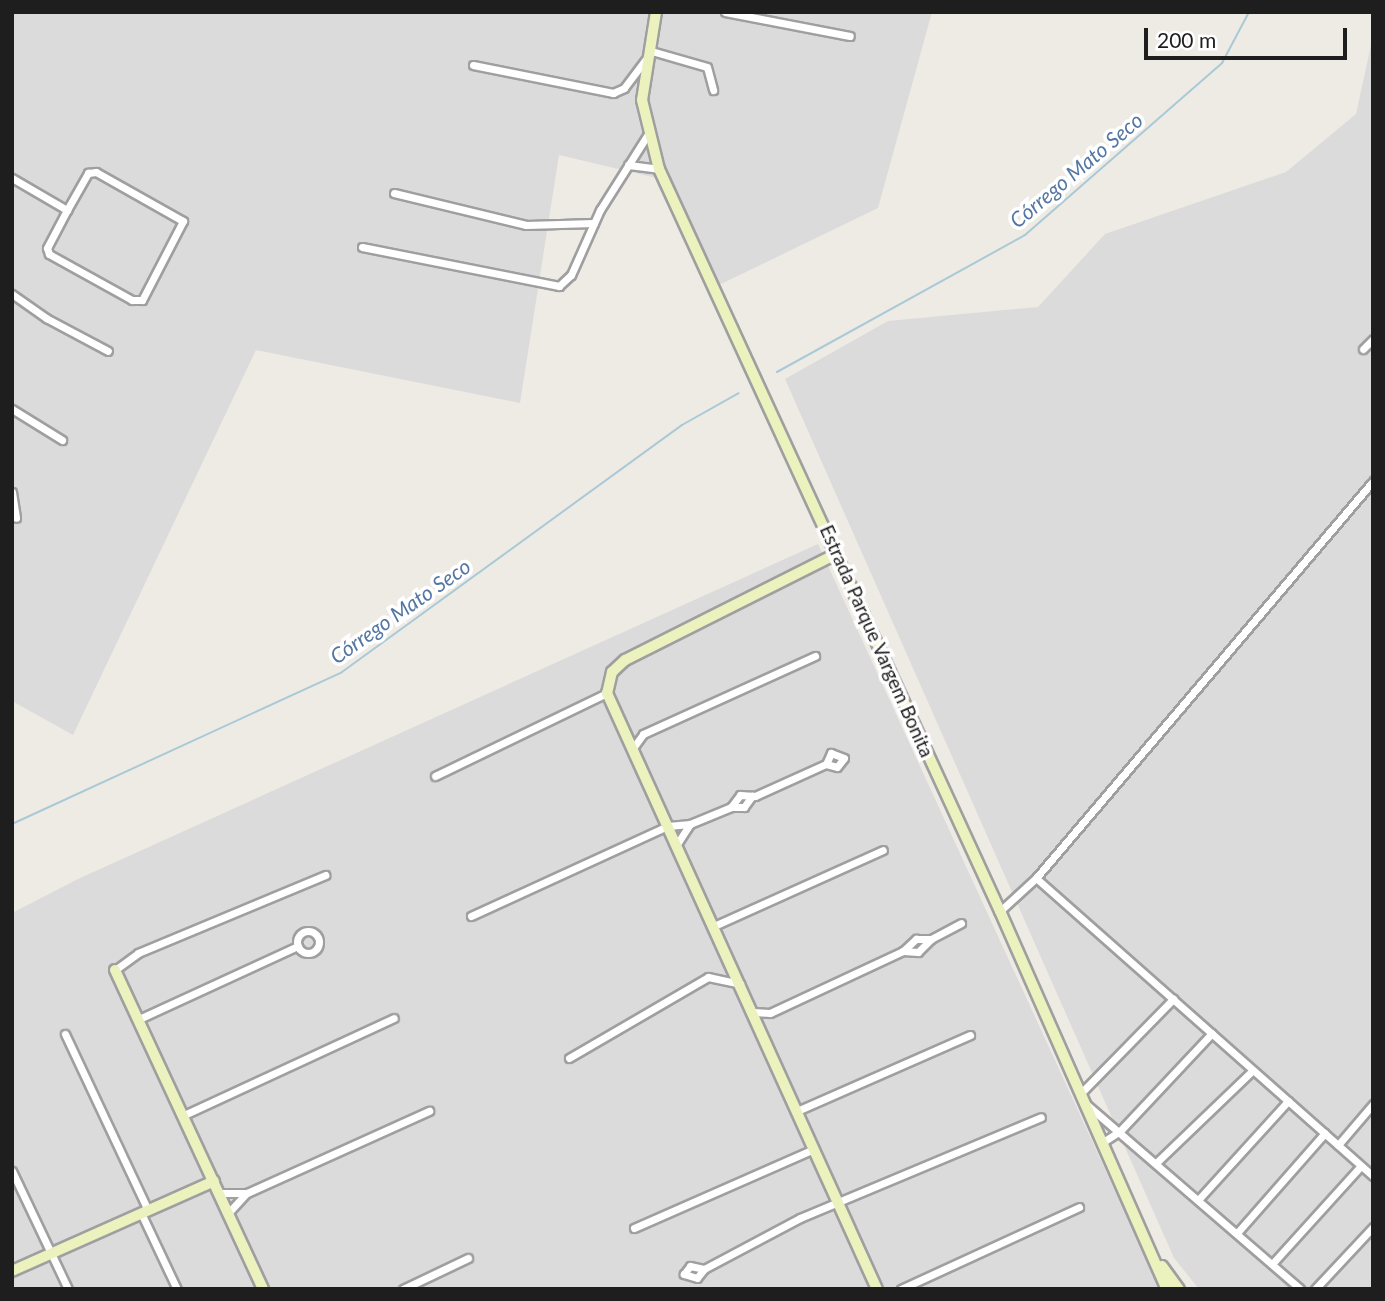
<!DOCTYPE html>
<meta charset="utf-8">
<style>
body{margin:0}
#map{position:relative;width:1385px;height:1301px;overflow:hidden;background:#eeebe5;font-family:Lato,sans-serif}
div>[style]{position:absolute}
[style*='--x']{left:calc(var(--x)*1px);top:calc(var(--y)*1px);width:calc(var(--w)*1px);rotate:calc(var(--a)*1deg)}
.residential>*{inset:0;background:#dcdbdb}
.stream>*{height:2px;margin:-1px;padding:0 1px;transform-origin:1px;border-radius:1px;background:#aac9d7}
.roads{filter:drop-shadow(2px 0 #9f9f9f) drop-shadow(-2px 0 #9f9f9f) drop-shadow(0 2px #9f9f9f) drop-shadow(0 -2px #9f9f9f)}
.street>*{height:7px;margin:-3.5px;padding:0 3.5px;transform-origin:3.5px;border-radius:3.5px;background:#fff}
.street>.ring{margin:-3.5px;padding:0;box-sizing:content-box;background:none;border:7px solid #fff;border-radius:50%}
.secondary>*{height:10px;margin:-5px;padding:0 5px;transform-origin:5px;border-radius:5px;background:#ecf2be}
span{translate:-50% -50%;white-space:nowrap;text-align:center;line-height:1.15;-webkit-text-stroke:7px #fff;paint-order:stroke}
.street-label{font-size:19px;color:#1e1e1e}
.water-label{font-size:21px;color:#5476a3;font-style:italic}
.frame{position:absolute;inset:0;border:14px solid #1e1e1e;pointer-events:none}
.scale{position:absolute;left:1144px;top:28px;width:203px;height:32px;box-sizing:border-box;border:4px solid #1e1e1e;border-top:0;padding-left:9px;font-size:21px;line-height:24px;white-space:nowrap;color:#1e1e1e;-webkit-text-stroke:5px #fff;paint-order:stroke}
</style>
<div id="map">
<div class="residential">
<div style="clip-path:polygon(12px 12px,932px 12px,878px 208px,719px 285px,665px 180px,559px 155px,520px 403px,256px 350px,73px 735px,12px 701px)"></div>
<div style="clip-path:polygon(1373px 36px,1373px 1289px,1199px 1289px,1174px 1258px,785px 379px,888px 321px,1038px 307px,1105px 234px,1286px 172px,1356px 114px)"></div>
<div style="clip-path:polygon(818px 544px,1160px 1289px,12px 1289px,12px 913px,78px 879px)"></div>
</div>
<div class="stream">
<div style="--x:777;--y:372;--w:283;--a:-28.9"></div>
<div style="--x:1025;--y:235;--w:262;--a:-41.1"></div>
<div style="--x:1222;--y:63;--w:58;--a:-62.1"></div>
<div style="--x:12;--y:824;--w:363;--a:-24.7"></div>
<div style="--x:342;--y:672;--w:420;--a:-36"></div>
<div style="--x:682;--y:425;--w:65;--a:-29.3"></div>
</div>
<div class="roads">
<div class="street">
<div style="--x:725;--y:12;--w:127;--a:10.9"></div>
<div style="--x:648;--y:50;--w:61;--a:16.1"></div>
<div style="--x:707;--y:67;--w:24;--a:75"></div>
<div style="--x:473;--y:65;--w:143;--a:11.3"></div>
<div style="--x:613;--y:93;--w:12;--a:-24"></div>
<div style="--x:624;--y:88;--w:35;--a:-53"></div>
<div style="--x:628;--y:165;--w:31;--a:7"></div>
<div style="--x:12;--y:178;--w:64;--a:30.2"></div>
<div style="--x:67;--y:210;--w:43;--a:-60.4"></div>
<div style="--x:88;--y:173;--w:8;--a:-7"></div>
<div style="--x:96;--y:172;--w:100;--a:29.4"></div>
<div style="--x:183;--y:221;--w:89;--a:117.4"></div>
<div style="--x:142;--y:300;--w:10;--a:180"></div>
<div style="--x:132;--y:300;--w:95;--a:-151"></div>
<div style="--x:49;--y:254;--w:6;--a:-108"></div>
<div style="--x:47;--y:248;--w:43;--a:-62.2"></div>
<div style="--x:394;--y:193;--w:136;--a:13.6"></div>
<div style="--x:526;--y:225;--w:68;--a:-1.7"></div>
<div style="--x:362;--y:247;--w:201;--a:11.2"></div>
<div style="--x:559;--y:286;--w:16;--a:-43"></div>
<div style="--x:571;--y:275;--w:71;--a:-66"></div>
<div style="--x:600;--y:210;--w:90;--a:-57.7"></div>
<div style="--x:12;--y:294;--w:42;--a:35.2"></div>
<div style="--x:46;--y:318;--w:70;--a:28"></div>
<div style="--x:1363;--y:349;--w:14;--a:-45"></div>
<div style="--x:12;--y:409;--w:59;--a:31.8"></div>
<div style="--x:12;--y:492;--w:26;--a:81"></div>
<div style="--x:633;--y:748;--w:17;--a:-54"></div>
<div style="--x:643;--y:734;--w:189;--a:-24.4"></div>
<div style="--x:435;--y:776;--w:191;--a:-25.8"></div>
<div style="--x:731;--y:807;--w:15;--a:-53"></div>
<div style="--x:740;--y:795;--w:15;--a:4"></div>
<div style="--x:755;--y:796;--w:78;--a:-24.3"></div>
<div style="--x:826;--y:764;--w:11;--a:15"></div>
<div style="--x:837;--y:767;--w:11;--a:-52"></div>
<div style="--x:844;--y:758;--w:14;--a:-159"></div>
<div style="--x:831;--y:753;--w:12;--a:114"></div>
<div style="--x:677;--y:844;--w:24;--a:-57"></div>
<div style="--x:1036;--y:878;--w:450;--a:41.5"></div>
<div style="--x:1000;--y:911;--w:49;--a:-42.5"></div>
<div style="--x:1036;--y:878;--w:521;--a:-49.67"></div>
<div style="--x:471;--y:916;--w:217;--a:-24.6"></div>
<div style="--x:668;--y:826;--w:22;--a:-5"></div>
<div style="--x:690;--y:824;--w:44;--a:-22.5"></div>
<div style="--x:731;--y:807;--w:13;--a:0"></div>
<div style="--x:744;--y:807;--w:14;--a:-54"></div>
<div style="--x:714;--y:926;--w:185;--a:-24.2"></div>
<div class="ring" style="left:297px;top:931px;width:15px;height:15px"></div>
<div style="--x:903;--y:951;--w:18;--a:-43"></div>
<div style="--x:916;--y:939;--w:15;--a:0"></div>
<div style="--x:115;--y:970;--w:29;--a:-36"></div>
<div style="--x:138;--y:953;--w:203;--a:-22.6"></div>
<div style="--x:753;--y:1012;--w:17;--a:3"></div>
<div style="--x:770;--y:1013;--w:147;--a:-25"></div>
<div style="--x:903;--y:951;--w:15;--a:4"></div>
<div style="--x:918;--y:952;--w:18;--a:-45"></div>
<div style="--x:931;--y:939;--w:34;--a:-28"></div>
<div style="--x:139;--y:1019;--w:175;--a:-24.7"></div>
<div style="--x:65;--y:1034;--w:195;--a:64.8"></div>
<div style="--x:569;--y:1058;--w:161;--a:-30.2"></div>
<div style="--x:708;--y:977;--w:33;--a:12"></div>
<div style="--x:1081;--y:1093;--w:132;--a:-45.6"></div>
<div style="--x:1086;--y:1104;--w:283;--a:40.8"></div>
<div style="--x:797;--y:1111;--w:189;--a:-23.7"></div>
<div style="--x:184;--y:1115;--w:231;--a:-24.8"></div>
<div style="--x:1103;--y:1142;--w:20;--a:-33"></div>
<div style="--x:1120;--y:1131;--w:134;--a:-46.8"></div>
<div style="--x:1338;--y:1145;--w:54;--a:-49.5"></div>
<div style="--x:1156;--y:1163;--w:134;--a:-43.8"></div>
<div style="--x:12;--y:1171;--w:131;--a:64.6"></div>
<div style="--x:220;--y:1193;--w:24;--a:0"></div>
<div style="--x:1198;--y:1200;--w:134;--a:-47.7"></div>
<div style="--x:229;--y:1212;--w:26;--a:-47"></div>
<div style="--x:247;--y:1193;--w:200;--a:-24.3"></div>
<div style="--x:141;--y:1213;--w:84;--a:64.7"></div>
<div style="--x:634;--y:1228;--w:197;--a:-23.7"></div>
<div style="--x:1237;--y:1233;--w:133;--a:-48.7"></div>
<div style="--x:1272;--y:1264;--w:132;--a:-47.8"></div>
<div style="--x:704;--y:1269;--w:11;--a:128"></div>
<div style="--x:697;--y:1278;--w:14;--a:-163"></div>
<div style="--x:684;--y:1274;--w:10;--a:-53"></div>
<div style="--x:690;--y:1266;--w:14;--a:12"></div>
<div style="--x:704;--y:1269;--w:109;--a:-28"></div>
<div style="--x:800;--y:1218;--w:261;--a:-22.7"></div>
<div style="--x:403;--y:1289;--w:72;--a:-25.5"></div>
<div style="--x:901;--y:1289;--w:196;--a:-24.7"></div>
<div style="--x:1315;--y:1289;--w:85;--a:-46.9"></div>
</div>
<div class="secondary">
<div style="--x:656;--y:12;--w:89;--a:99"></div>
<div style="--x:642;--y:100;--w:71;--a:76.2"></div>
<div style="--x:659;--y:169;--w:817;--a:65.32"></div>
<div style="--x:1000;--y:911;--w:413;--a:66.2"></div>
<div style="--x:836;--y:554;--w:236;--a:153.3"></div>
<div style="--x:625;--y:660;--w:18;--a:137"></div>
<div style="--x:612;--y:672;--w:22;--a:103"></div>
<div style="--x:607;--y:693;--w:654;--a:65.63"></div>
<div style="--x:115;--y:970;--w:352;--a:65.1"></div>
<div style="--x:1162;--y:1266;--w:29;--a:54"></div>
<div style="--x:12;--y:1271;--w:221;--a:-24"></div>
</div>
</div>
<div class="street-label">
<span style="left:877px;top:641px;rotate:66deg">Estrada Parque Vargem Bonita</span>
</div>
<div class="water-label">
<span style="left:1076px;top:170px;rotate:-40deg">Córrego Mato Seco</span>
<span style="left:400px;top:611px;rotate:-35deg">Córrego Mato Seco</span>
</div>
<div class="frame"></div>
<div class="scale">200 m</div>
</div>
